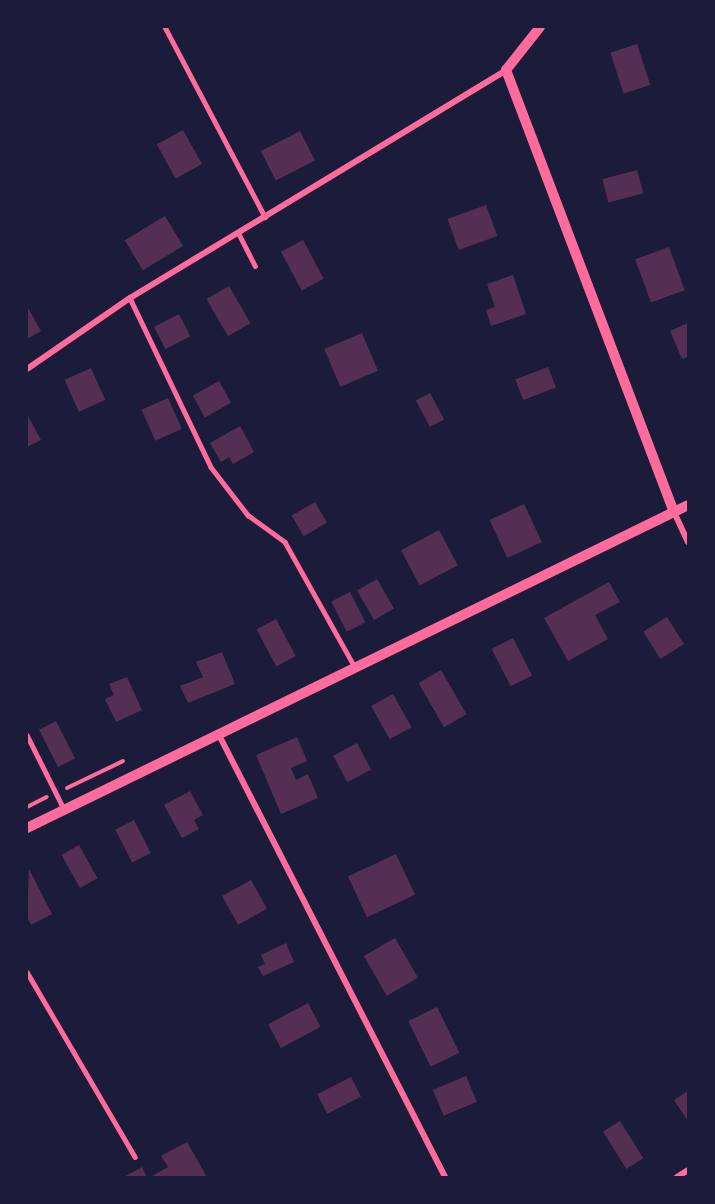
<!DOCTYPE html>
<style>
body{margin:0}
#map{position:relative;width:715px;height:1204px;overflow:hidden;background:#1b1b3a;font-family:"Work Sans",sans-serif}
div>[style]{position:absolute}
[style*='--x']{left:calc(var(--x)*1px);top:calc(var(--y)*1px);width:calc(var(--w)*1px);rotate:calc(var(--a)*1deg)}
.building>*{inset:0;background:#542f53;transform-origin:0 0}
.path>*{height:4px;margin:-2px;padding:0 2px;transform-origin:2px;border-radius:2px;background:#ff6b9d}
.service>*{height:4.5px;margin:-2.25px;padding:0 2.25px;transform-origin:2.25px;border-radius:2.25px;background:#ff6b9d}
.minor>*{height:6px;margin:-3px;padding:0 3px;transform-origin:3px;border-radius:3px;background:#ff6b9d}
.tertiary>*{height:10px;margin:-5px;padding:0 5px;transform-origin:5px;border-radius:5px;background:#ff6b9d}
span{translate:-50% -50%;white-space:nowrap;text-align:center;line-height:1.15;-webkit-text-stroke:4.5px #1b1b3a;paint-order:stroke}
.frame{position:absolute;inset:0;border:28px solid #1b1b3a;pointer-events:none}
</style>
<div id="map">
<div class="building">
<div style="left:637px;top:44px;width:43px;height:28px;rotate:72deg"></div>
<div style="left:183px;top:130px;width:39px;height:30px;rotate:61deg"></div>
<div style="left:300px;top:131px;width:33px;height:44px;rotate:63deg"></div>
<div style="left:637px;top:170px;width:24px;height:36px;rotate:75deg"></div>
<div style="left:486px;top:205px;width:33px;height:41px;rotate:70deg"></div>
<div style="left:165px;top:216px;width:35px;height:47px;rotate:59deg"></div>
<div style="left:303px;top:240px;width:44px;height:25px;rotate:62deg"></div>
<div style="left:669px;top:247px;width:46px;height:36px;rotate:70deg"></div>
<div style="clip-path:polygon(513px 275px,526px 314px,491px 326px,486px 310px,495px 307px,487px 284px)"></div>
<div style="left:229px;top:286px;width:43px;height:26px;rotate:60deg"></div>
<div style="clip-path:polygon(27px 306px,41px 331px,27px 339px)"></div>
<div style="left:179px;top:314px;width:25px;height:28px;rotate:63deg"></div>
<div style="clip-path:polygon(688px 323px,688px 357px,682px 359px,670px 331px)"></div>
<div style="left:362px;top:333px;width:41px;height:41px;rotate:67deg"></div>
<div style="left:548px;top:367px;width:22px;height:35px;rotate:69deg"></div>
<div style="left:91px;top:368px;width:35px;height:29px;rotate:66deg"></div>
<div style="left:219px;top:381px;width:25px;height:30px;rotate:61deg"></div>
<div style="left:430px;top:393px;width:30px;height:16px;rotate:62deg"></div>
<div style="left:168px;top:398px;width:34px;height:29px;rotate:66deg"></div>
<div style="clip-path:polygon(27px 414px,41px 440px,27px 447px)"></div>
<div style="clip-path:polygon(240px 426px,254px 452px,233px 464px,229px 457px,221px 462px,210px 443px)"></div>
<div style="left:315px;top:502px;width:24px;height:27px;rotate:60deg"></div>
<div style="left:524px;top:504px;width:42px;height:38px;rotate:65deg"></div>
<div style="left:439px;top:530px;width:40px;height:43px;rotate:62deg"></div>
<div style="left:377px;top:579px;width:34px;height:23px;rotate:60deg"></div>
<div style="clip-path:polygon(609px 582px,620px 602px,595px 615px,608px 639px,568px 661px,544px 618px)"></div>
<div style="left:350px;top:592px;width:34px;height:21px;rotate:63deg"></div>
<div style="left:667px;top:617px;width:32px;height:28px;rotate:58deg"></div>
<div style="left:276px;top:619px;width:42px;height:22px;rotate:62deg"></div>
<div style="left:513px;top:638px;width:42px;height:24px;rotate:63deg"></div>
<div style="clip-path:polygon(222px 652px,235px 684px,188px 703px,180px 686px,203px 677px,196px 662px)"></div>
<div style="left:441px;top:670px;width:51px;height:26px;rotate:60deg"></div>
<div style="clip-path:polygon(127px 677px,142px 710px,116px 722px,105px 699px,114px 695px,109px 684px)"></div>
<div style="left:393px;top:694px;width:38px;height:25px;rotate:61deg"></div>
<div style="left:56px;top:721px;width:42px;height:19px;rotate:63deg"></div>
<div style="clip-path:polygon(297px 737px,307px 761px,291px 768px,296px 780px,308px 774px,318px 798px,281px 814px,256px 755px)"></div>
<div style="left:357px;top:743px;width:30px;height:27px;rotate:62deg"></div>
<div style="clip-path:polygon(190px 791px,203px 815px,194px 820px,199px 829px,182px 838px,164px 805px)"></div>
<div style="left:134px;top:820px;width:37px;height:21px;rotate:63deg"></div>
<div style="left:79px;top:845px;width:38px;height:20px;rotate:61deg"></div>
<div style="left:396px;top:854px;width:45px;height:53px;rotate:65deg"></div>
<div style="clip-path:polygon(29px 869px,52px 914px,31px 925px,27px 917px)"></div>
<div style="left:251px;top:880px;width:33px;height:33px;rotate:61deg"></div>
<div style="left:395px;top:938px;width:46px;height:36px;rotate:60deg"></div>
<div style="clip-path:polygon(286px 943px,294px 962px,263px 976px,258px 967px,265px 964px,261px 955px)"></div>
<div style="left:308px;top:1003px;width:27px;height:45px;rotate:62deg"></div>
<div style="left:437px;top:1007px;width:51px;height:32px;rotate:64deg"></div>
<div style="left:466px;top:1076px;width:28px;height:36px;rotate:67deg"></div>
<div style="left:351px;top:1077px;width:22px;height:38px;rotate:63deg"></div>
<div style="clip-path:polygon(688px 1091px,688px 1121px,674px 1100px)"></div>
<div style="left:620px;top:1121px;width:44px;height:20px;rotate:58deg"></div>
<div style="clip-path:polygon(187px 1142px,207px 1177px,150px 1177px,168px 1167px,161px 1156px)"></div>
<div style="clip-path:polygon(142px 1167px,147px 1177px,124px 1177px)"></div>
</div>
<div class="path">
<div style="--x:67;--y:788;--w:62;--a:-25.7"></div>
<div style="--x:27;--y:807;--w:22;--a:-27"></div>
</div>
<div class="service">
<div style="--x:165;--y:27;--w:215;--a:62.2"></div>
<div style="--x:238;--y:232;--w:38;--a:63"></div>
<div style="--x:130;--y:298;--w:187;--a:64.4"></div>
<div style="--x:211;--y:467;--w:61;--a:52.4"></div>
<div style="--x:248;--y:515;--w:46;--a:36.1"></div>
<div style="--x:285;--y:542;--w:143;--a:60.8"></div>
<div style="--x:27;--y:735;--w:83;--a:63.4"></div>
<div style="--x:27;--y:972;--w:214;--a:59.7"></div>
</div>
<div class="minor">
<div style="--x:27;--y:369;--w:125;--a:-34.6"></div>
<div style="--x:130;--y:298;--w:440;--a:-31.2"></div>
<div style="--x:674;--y:512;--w:33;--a:65"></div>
<div style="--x:219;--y:735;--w:496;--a:62.9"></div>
<div style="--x:677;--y:1177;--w:13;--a:-32"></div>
</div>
<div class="tertiary">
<div style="--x:540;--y:27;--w:55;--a:128.3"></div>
<div style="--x:506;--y:70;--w:473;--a:69.2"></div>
<div style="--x:27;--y:828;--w:736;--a:-26.04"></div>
</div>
<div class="frame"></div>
</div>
